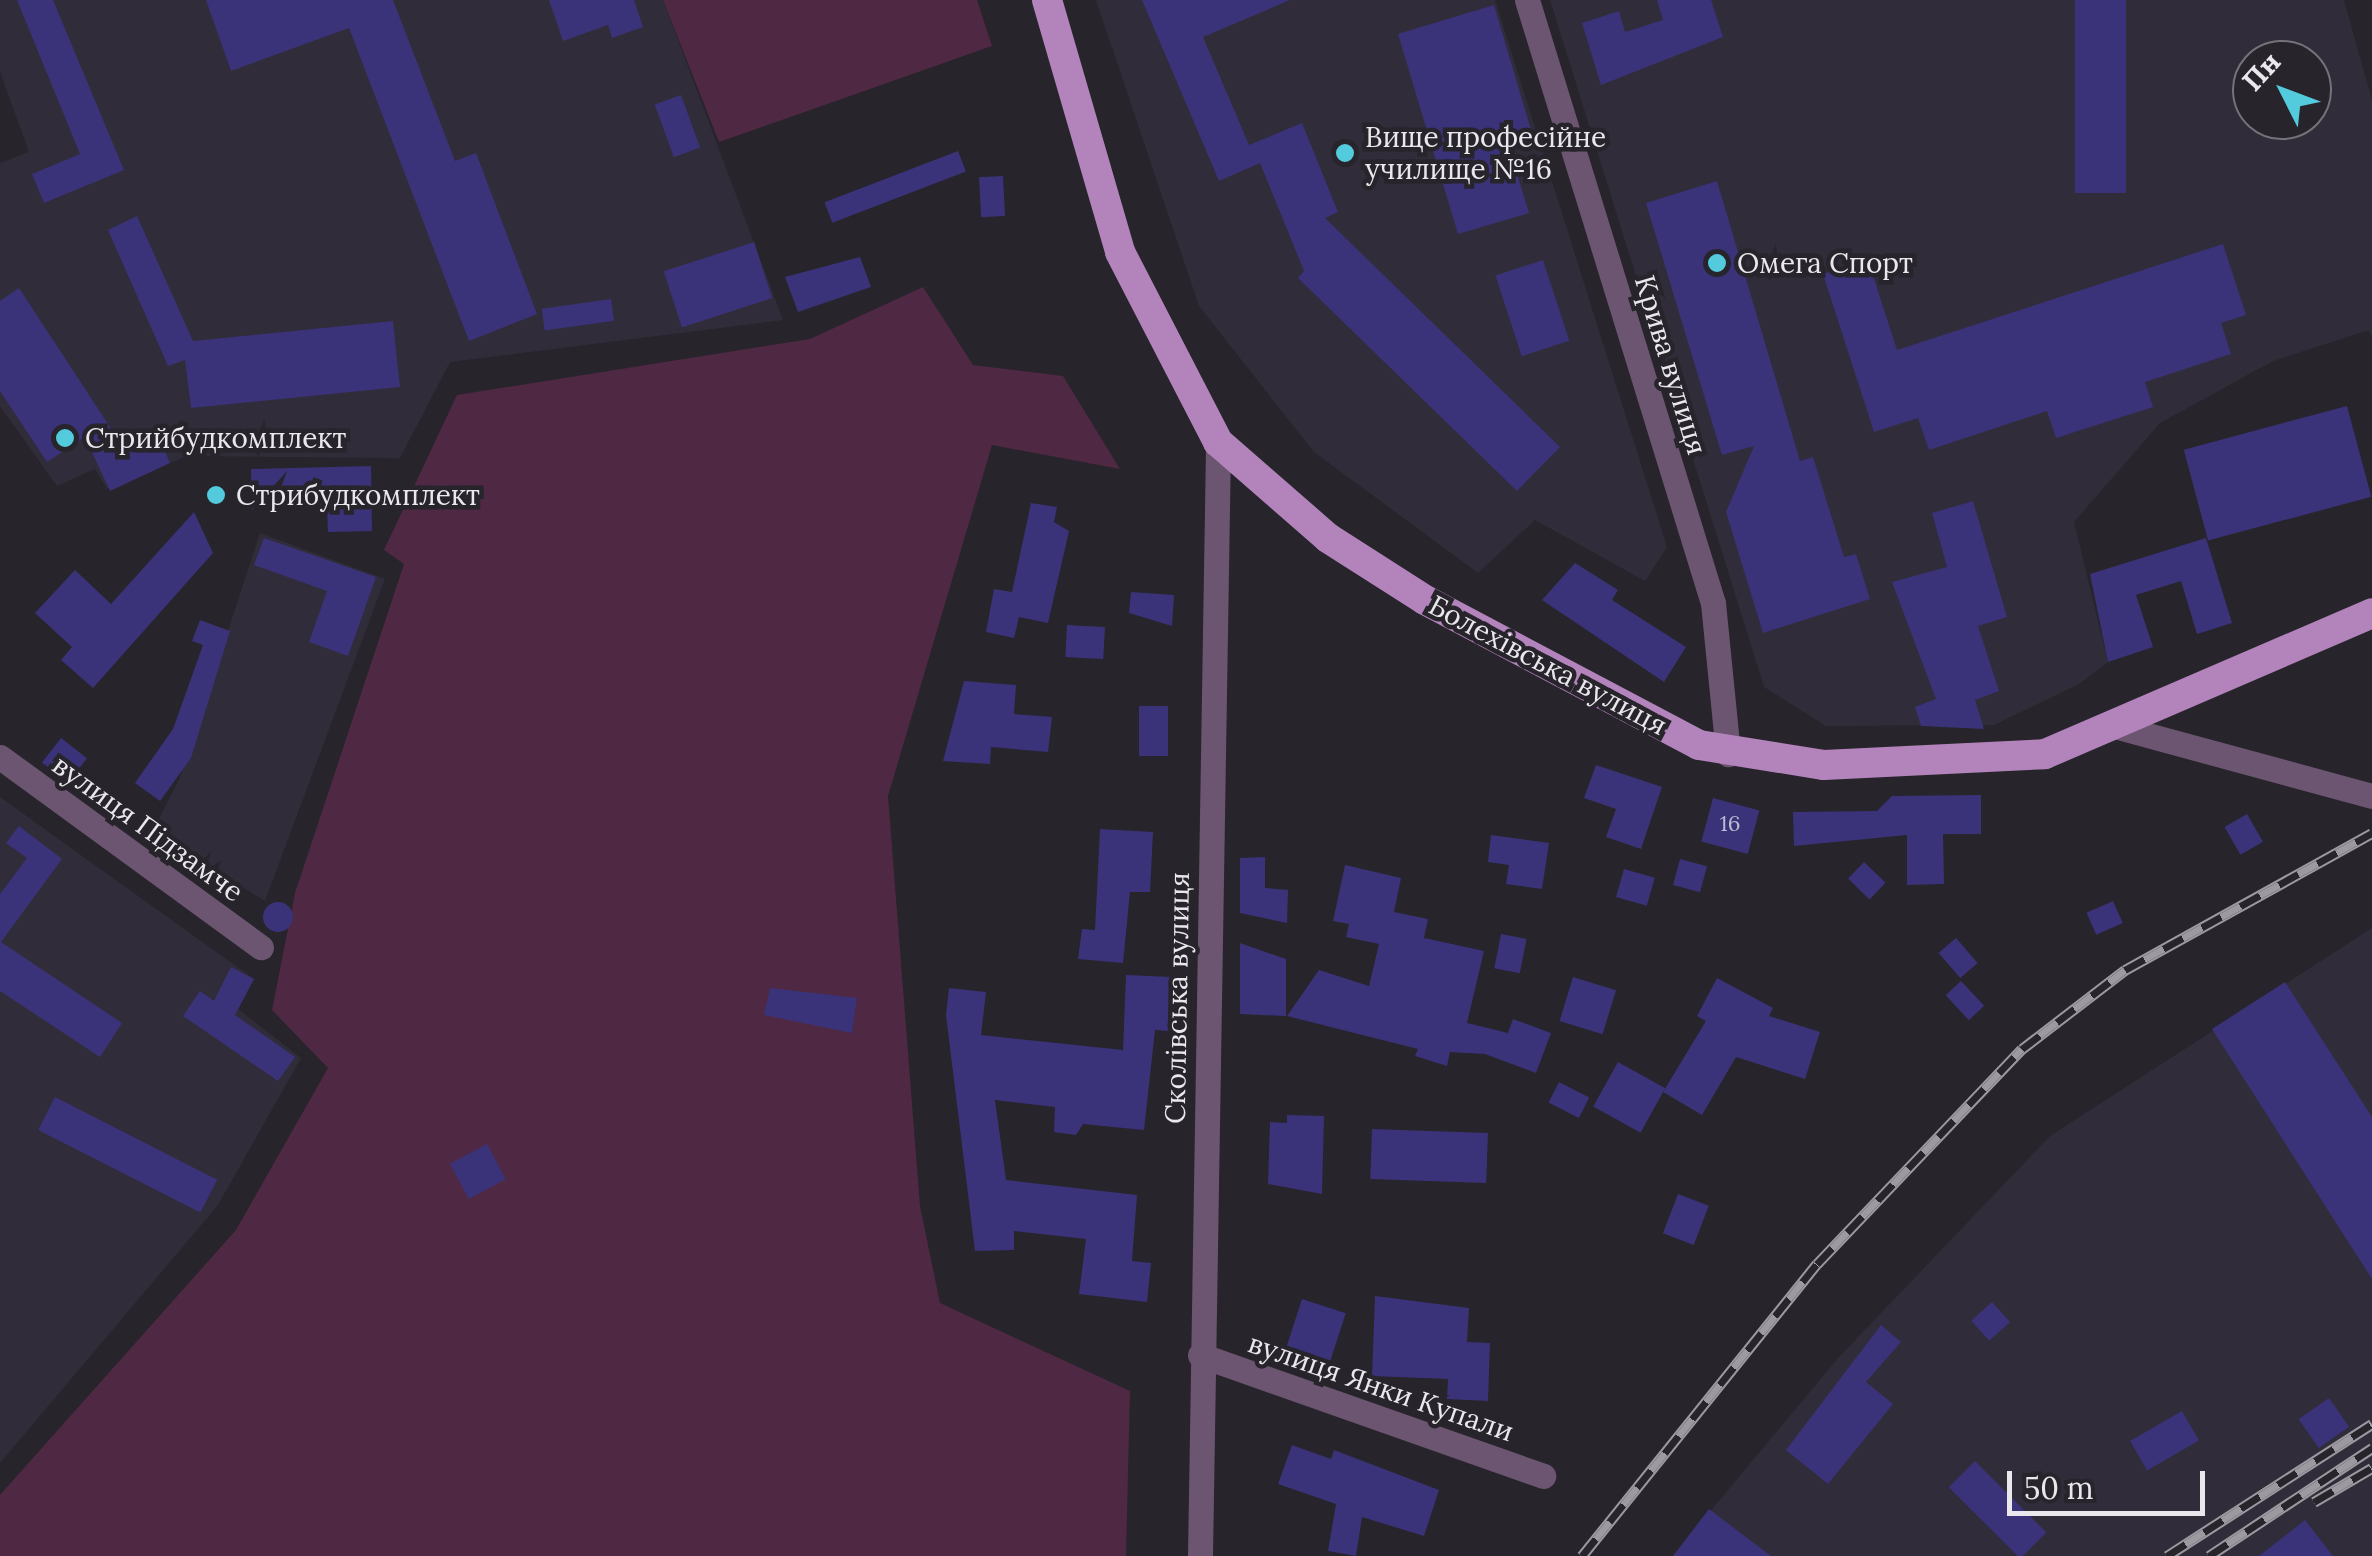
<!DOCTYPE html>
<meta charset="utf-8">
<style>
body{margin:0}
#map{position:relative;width:2372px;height:1556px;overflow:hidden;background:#27242b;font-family:Lora,serif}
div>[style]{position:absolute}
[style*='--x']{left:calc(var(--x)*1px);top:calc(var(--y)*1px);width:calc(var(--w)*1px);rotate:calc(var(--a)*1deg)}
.built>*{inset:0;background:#312c39}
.green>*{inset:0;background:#4f2843}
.building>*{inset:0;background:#3a3379;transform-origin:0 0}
.round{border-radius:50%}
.minor>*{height:25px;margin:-12.5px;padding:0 12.5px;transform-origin:12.5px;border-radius:12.5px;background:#6c5570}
.major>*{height:30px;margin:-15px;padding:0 15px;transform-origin:15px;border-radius:15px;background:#b383bc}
.rail>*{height:11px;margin-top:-5.5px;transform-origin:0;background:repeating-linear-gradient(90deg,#27242b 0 22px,#9c9aa0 0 44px);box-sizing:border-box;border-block:2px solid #9c9aa0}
.dots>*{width:28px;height:28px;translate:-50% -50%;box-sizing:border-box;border:5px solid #27242b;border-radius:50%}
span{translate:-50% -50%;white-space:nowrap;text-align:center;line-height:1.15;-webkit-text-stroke:9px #27242b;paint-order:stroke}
.number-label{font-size:22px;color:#bebbd0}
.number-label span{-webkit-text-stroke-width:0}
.poi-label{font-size:28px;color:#eae8ed}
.left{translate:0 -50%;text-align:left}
.street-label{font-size:28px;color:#eae8ed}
.north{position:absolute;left:2232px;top:40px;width:100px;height:100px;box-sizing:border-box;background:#27242b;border:2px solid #757279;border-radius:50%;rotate:312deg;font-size:28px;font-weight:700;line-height:40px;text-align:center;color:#eae8ed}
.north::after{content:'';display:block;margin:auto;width:35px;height:45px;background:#53cbdc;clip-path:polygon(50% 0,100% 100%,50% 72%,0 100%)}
.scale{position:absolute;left:2007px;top:1471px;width:198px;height:45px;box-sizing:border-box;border:5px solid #eae8ed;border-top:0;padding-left:12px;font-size:30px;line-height:35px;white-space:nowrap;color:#eae8ed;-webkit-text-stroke:8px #27242b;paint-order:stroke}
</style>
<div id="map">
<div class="built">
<div style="clip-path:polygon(0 0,663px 0,783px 320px,450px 362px,400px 458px,187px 456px,107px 489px,95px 469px,57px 486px,0 406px,0 163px,29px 152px,0 72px)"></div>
<div style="clip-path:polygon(1096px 0,1495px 0,1667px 547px,1645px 581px,1535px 520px,1478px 573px,1314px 452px,1199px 306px)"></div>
<div style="clip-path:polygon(evenodd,1550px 0,2344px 0,2372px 100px,2372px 338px,2369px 330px,2273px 361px,2160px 423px,2074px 522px,2108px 662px,2079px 684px,1994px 725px,1826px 726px,1764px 687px,1550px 0,2252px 60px,2312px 60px,2312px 120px,2252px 120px,2252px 60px)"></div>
<div style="clip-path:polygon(260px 533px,385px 579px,265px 901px,152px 832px,179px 780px)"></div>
<div style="clip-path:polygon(0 797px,254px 979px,238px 1009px,301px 1058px,218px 1205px,0 1463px)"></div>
<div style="clip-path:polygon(2372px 928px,2372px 1556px,1673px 1556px,1838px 1358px,2050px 1136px)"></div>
</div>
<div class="green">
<div style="clip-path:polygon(663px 0,977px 0,992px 46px,719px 142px)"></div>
<div style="clip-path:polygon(923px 287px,973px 365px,1063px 376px,1120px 469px,992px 445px,888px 796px,920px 1206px,940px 1303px,1130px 1391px,1126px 1556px,0 1556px,0 1495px,236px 1230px,328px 1068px,272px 1010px,295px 893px,404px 564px,384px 550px,457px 395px,810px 339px)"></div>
</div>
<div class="building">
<div style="clip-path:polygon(17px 0,53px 0,124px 170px,44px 203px,32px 174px,80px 154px)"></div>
<div style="clip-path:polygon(206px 0,393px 0,455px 161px,476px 153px,537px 314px,469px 341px,349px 28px,231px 71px)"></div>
<div style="clip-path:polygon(549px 0,634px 0,643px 27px,612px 38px,608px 25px,563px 41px)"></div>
<div style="clip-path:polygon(1142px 0,1290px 0,1203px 37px,1249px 145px,1302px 123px,1338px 212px,1325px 218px,1560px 447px,1517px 491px,1298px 278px,1304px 271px,1260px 163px,1219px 181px)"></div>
<div style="clip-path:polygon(1657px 0,1711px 0,1723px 37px,1601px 85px,1582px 23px,1619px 11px,1625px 32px,1663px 20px)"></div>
<div style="left:2075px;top:0;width:51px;height:193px"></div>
<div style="clip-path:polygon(1494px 5px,1534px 140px,1509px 148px,1529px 213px,1458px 234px,1398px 34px)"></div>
<div style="left:681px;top:95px;width:56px;height:28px;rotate:70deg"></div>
<div style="left:958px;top:151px;width:22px;height:143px;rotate:69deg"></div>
<div style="left:1003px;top:176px;width:40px;height:24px;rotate:87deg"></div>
<div style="clip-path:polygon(1717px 181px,1800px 461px,1813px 457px,1844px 557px,1856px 554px,1870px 599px,1763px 633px,1726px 512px,1754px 446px,1722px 455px,1646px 203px)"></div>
<div style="clip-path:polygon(137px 216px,193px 341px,393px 321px,400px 387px,191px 408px,185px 360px,168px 366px,108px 230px)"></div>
<div style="left:754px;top:242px;width:59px;height:95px;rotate:72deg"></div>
<div style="clip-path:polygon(2223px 244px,2246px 315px,2221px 323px,2231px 354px,2145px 382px,2153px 407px,2056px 438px,2047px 411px,1929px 450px,1918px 418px,1874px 432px,1823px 274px,1868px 260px,1897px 350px)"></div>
<div style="clip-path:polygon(860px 257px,871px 287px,798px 312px,785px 277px)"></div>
<div style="left:1543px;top:260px;width:85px;height:50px;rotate:72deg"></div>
<div style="clip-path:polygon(19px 288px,127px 453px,159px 438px,170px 463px,110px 491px,85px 437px,47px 462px,0 391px,0 301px)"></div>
<div style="left:611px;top:299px;width:22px;height:70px;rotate:82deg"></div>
<div style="left:2347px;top:406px;width:94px;height:169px;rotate:75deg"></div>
<div style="clip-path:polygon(371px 466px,372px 531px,328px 532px,327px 506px,274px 507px,287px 471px,252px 510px,251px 469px)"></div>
<div style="clip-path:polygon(1973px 501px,2007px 617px,1978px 626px,1999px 691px,1975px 700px,1984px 729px,1921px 726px,1915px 707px,1936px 699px,1892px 582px,1947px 567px,1932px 513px)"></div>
<div style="clip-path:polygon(1031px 503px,1057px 507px,1054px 522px,1069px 531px,1048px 623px,1019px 617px,1014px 638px,986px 632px,994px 589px,1012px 592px)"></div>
<div style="clip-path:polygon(194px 512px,213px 553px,93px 688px,61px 660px,72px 647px,35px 613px,75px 570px,111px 604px)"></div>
<div style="clip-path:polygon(264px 538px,376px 577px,348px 656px,309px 642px,327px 591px,254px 565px)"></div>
<div style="clip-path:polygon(2206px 538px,2232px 623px,2197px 634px,2181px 581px,2136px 595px,2153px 647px,2108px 662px,2090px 574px)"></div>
<div style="clip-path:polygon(1575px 563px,1618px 590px,1612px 600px,1686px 647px,1664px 682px,1542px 600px)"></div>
<div style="clip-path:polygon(1131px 592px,1174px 595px,1172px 626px,1129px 613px)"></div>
<div style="clip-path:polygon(200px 620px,230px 631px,191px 758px,160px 801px,135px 783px,173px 729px,203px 645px,192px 641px)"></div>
<div style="left:1067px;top:625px;width:38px;height:32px;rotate:3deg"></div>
<div style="clip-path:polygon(964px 681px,1016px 685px,1014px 714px,1052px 717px,1048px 752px,991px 747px,990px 764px,943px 761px)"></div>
<div style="left:1139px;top:706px;width:29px;height:50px"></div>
<div style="left:61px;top:738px;width:33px;height:31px;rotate:38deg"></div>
<div style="clip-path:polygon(1596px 765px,1662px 787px,1641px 849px,1606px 837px,1616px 809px,1584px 798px)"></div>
<div style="clip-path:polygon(1981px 795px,1981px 834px,1943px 834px,1944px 884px,1907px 885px,1907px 835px,1794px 846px,1793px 812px,1877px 811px,1892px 796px)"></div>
<div style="left:1713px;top:798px;width:48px;height:45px;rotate:15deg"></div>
<div style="left:2247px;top:814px;width:32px;height:26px;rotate:60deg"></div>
<div style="clip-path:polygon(19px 826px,62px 859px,1px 942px,122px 1023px,100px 1057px,0 991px,0 894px,27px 858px,6px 843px)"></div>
<div style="clip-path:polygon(1100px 829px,1153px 832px,1150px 892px,1130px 892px,1123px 963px,1078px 959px,1082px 929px,1095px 930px)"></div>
<div style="clip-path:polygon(1491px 835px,1549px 843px,1542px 889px,1506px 884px,1509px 865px,1488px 862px)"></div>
<div style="clip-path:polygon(1265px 857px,1265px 888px,1288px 890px,1287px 923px,1240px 913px,1240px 858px)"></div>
<div style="left:1680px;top:859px;width:28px;height:27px;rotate:15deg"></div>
<div style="left:1864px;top:862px;width:30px;height:23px;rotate:44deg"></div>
<div style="clip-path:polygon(1345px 865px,1401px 878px,1394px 912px,1428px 919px,1424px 938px,1484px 951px,1467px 1023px,1508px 1033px,1513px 1019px,1551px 1033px,1536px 1073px,1485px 1054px,1450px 1052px,1447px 1066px,1415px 1056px,1418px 1049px,1287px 1016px,1319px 970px,1369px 986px,1379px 944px,1346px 937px,1349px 924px,1333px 921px)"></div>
<div style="left:1624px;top:869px;width:32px;height:29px;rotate:16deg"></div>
<div style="left:2113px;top:901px;width:24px;height:29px;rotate:66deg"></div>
<div class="round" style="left:263px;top:902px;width:30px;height:30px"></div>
<div style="left:1501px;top:934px;width:26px;height:35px;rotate:11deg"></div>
<div style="left:1956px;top:938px;width:33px;height:23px;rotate:49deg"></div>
<div style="clip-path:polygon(1240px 943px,1286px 959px,1286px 1016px,1240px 1014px)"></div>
<div style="clip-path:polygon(231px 967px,254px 979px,235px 1015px,295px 1057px,278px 1081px,183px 1016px,200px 991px,214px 1001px)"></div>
<div style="clip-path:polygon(1126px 975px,1172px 977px,1169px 1031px,1155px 1030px,1144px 1130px,1083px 1124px,1076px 1135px,1054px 1132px,1055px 1107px,995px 1100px,1006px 1180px,1137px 1195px,1132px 1261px,1151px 1263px,1147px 1302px,1079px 1294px,1086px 1239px,1014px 1231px,1014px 1250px,975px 1251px,946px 1015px,949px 988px,986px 992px,981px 1035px,1123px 1050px)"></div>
<div style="left:1573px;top:977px;width:45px;height:46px;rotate:17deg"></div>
<div style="clip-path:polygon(1717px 978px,1773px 1008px,1769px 1016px,1820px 1032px,1805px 1079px,1736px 1057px,1702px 1115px,1663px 1092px,1706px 1021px,1697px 1016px)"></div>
<div style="left:1961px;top:981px;width:34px;height:21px;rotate:47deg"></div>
<div style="clip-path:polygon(2285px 982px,2372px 1117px,2372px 1279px,2212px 1029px)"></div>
<div style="clip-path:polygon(770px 988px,857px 998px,852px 1033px,764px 1015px)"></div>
<div style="left:1618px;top:1062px;width:54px;height:51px;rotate:29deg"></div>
<div style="left:1559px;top:1082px;width:34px;height:23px;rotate:27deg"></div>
<div style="left:55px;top:1097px;width:182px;height:37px;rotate:27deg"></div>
<div style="clip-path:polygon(1287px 1115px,1324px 1116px,1322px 1194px,1268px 1184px,1270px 1122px,1287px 1123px)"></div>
<div style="left:1372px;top:1129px;width:116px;height:50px;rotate:2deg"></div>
<div style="left:487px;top:1144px;width:40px;height:42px;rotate:62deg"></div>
<div style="left:1678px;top:1194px;width:33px;height:42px;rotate:21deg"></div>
<div style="clip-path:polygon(1375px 1296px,1469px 1308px,1467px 1342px,1490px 1343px,1488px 1401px,1447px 1399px,1448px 1379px,1372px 1376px)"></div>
<div style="left:1302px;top:1299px;width:46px;height:63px;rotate:18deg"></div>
<div style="left:1992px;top:1302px;width:27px;height:28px;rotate:48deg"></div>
<div style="clip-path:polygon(1881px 1325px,1901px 1342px,1866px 1382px,1893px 1404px,1828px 1484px,1786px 1450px)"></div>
<div style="left:2329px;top:1398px;width:35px;height:37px;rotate:55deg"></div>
<div style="left:2182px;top:1411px;width:34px;height:60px;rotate:60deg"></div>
<div style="clip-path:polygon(1292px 1445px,1331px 1459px,1334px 1450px,1439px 1490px,1424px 1536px,1362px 1517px,1356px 1556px,1328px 1551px,1336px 1504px,1278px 1484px)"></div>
<div style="left:1975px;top:1461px;width:101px;height:37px;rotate:45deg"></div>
<div style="clip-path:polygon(1709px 1509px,1771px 1556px,1673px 1556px)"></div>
<div style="clip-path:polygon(2305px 1520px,2333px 1556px,2259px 1556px)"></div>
</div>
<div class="minor">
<div style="--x:1527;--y:0;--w:631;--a:72.86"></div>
<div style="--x:1713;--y:603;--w:152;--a:84.3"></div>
<div style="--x:2118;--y:727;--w:263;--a:15.2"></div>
<div style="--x:0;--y:757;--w:323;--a:36.1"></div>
<div style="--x:1200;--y:1355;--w:364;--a:19.4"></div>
<div style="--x:1200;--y:1556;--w:1114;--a:-89.07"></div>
</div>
<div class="major">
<div style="--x:1047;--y:0;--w:262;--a:73.8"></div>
<div style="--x:1120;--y:252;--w:214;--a:62.7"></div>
<div style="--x:1218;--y:442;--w:146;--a:41.1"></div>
<div style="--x:1328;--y:538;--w:115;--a:32.6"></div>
<div style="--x:1425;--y:600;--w:310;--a:27.9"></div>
<div style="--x:1699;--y:745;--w:127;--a:9.1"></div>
<div style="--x:1824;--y:765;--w:221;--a:-2.8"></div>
<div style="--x:2045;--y:754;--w:356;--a:-23.3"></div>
</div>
<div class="rail">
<div style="--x:2314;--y:1502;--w:67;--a:-30.4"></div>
<div style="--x:1582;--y:1556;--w:375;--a:-51.2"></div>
<div style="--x:1817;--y:1264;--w:297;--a:-46.4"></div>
<div style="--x:2022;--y:1049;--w:130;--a:-37.5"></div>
<div style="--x:2125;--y:970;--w:282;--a:-29"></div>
<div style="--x:2167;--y:1556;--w:244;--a:-32.8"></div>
<div style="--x:2209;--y:1556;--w:196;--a:-33.5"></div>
</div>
<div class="dots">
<div style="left:1345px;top:153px;background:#53cbdc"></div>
<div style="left:1717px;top:263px;background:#53cbdc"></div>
<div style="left:65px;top:438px;background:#53cbdc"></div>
<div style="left:216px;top:495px;background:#53cbdc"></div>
</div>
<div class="number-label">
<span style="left:1730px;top:824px">16</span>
</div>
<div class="poi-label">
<span class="left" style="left:1365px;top:153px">Вище професійне<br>училище №16</span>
<span class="left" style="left:1737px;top:263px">Омега Спорт</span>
<span class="left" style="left:85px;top:438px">Стрийбудкомплект</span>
<span class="left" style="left:236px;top:495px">Стрибудкомплект</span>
</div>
<div class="street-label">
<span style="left:1671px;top:365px;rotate:73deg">Крива вулиця</span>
<span style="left:1548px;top:665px;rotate:28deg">Болехівська вулиця</span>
<span style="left:148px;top:828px;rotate:36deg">вулиця Підзамче</span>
<span style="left:1177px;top:998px;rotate:-89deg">Сколівська вулиця</span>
<span style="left:1381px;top:1387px;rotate:19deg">вулиця Янки Купали</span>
</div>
<div class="north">Пн</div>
<div class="scale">50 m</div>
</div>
